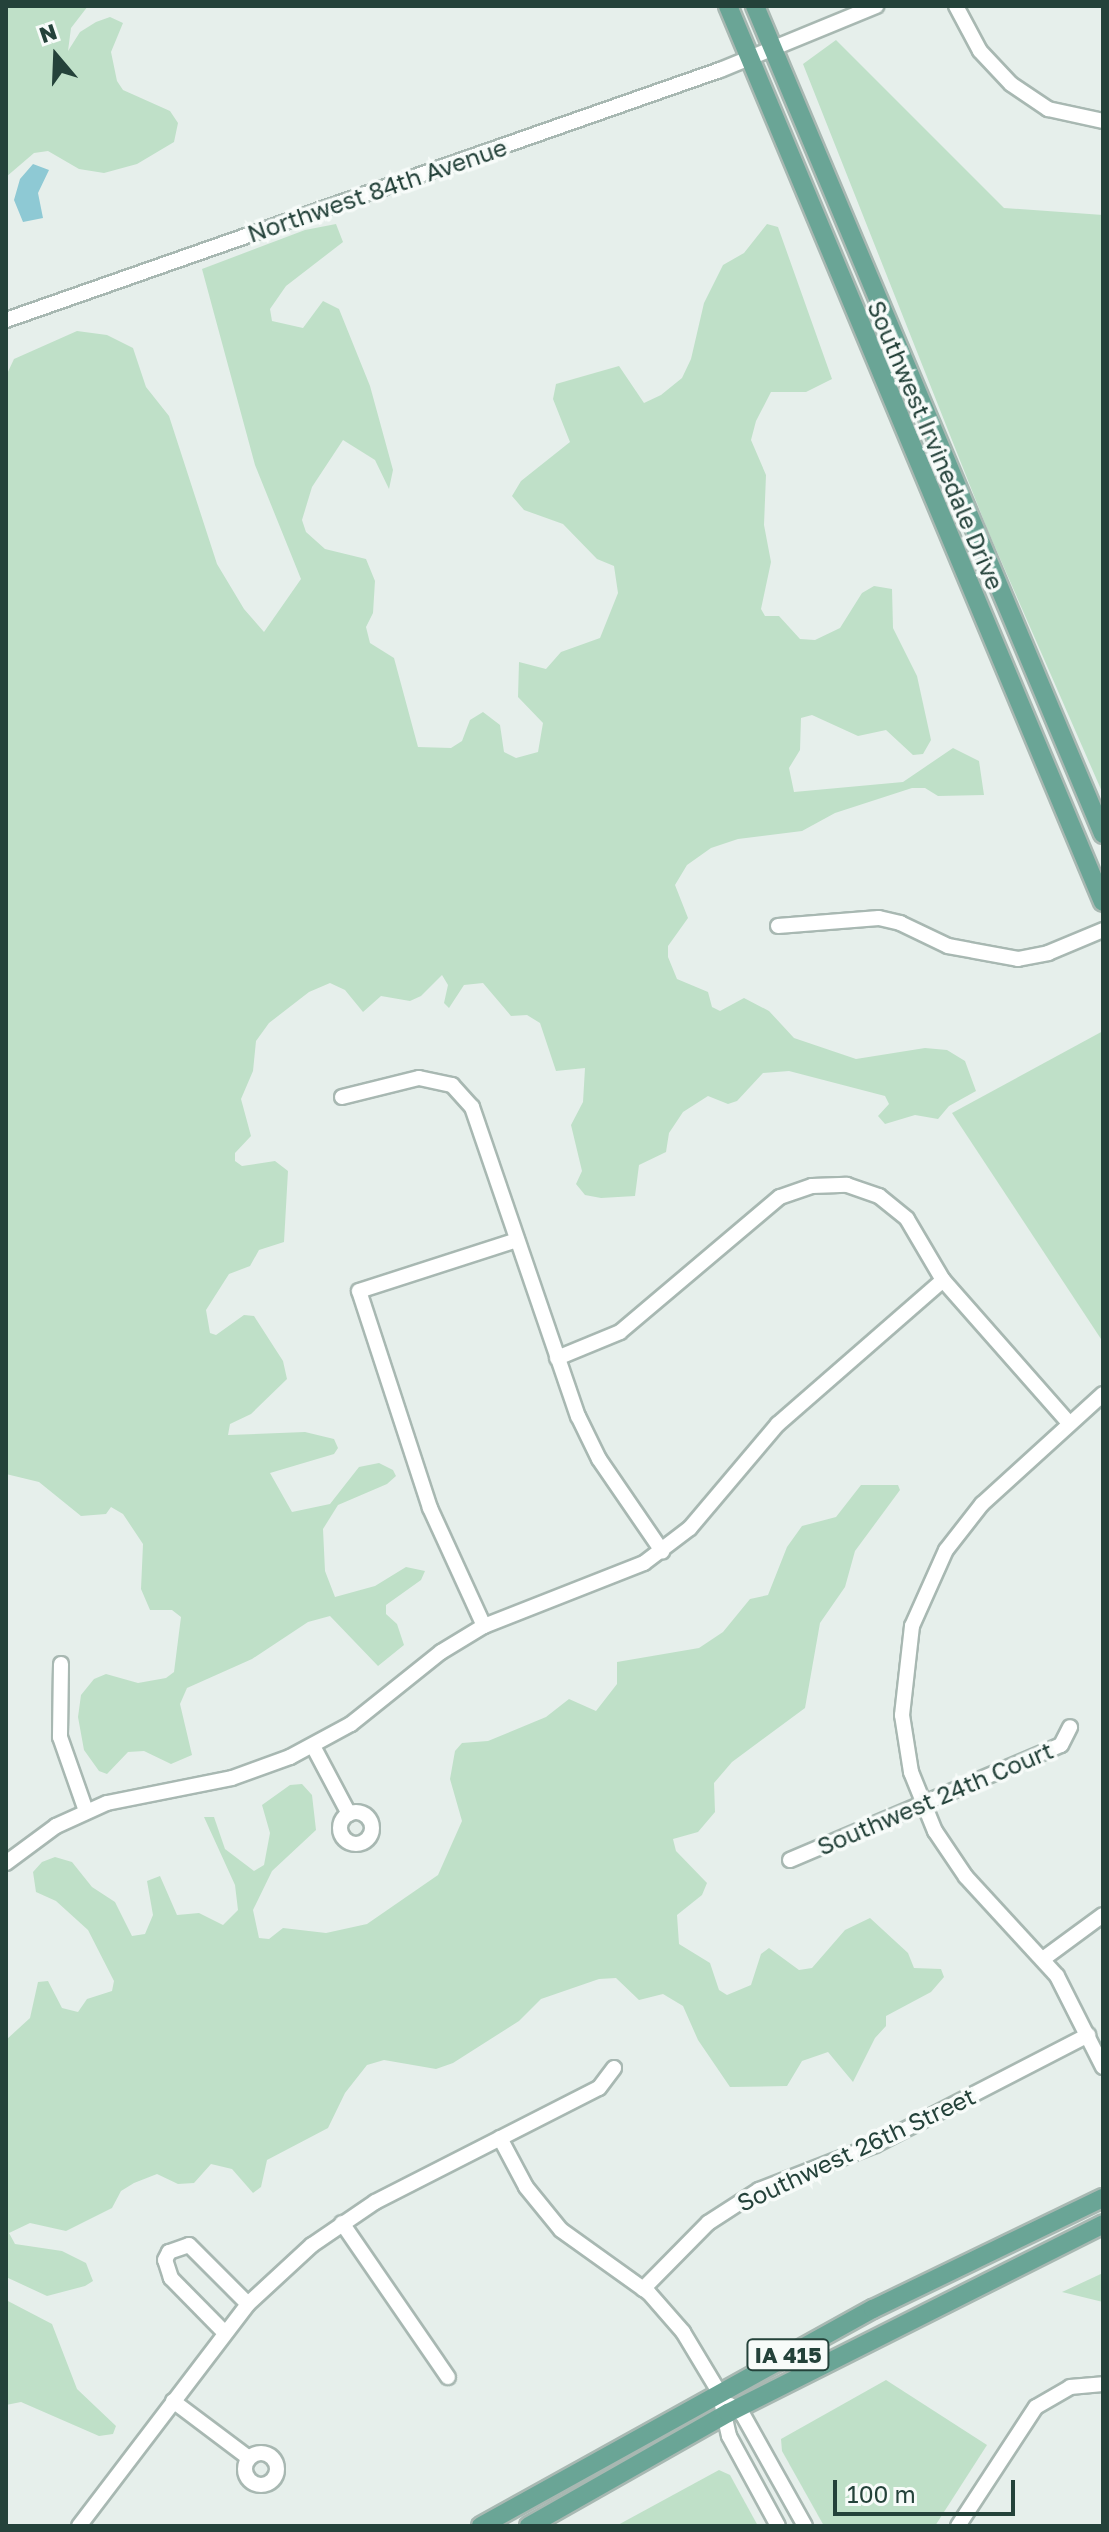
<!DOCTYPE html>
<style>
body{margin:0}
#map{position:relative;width:1109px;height:2532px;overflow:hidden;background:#e6efeb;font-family:"Golos Text",sans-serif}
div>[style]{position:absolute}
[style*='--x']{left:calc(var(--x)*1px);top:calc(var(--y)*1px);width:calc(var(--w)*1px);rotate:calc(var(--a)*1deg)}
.green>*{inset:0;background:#bfe0c8}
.water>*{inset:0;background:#8ec9d4}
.roads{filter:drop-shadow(2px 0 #a8b8b2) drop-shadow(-2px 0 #a8b8b2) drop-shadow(0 2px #a8b8b2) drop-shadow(0 -2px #a8b8b2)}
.minor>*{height:14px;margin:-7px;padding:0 7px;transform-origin:7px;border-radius:7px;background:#fff}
.minor>.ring{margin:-7px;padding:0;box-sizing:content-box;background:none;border:14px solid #fff;border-radius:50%}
.major>*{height:18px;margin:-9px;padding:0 9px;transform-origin:9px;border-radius:9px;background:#6aa596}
span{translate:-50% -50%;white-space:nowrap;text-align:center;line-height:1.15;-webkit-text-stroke:7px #f7fbf9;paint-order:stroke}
.shield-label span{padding:2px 6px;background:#f7fbf9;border:2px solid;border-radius:6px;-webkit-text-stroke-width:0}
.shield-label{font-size:22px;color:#24423a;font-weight:700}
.street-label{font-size:24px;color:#24423a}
.frame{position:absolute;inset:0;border:8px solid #24423a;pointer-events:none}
.north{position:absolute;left:16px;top:16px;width:80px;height:80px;-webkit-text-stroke:6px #f7fbf9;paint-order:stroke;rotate:341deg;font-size:22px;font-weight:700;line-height:32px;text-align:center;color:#24423a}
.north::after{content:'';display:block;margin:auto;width:28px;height:36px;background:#24423a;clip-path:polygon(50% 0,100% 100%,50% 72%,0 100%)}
.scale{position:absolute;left:833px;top:2480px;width:182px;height:36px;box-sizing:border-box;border:4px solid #24423a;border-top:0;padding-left:10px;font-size:24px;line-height:28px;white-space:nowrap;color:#24423a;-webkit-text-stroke:6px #f7fbf9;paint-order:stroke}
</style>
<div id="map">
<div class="green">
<div style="clip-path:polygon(6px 6px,88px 6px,71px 28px,68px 51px,80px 32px,96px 22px,110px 17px,123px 23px,111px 52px,117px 81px,123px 90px,170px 111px,178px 123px,174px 142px,137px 164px,104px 173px,79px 169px,48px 151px,34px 153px,6px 177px)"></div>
<div style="clip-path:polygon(836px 40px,1004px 208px,1103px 215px,1103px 794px,988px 531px,803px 64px)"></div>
<div style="clip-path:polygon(336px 224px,343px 242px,286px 286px,270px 309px,272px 321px,303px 328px,323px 301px,339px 309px,370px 386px,393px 470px,389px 489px,375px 460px,343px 440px,312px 487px,302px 520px,306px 532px,325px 549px,366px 559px,375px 581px,373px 613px,366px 627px,370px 643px,394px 658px,418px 747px,451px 748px,462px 741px,470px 720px,483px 712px,500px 725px,504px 752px,516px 758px,538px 752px,543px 723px,518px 697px,519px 662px,546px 669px,561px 652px,600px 638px,618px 593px,614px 566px,597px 559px,563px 524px,524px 510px,512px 496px,521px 481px,570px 442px,553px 399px,556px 384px,619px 366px,644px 403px,661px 395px,682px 378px,691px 359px,704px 303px,723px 265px,744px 253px,767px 224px,778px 227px,832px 379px,806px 392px,771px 392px,756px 421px,751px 440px,766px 475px,764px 525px,771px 562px,761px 609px,765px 616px,779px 616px,800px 639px,815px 640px,840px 628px,862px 593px,874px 586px,892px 589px,893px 628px,917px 676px,931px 740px,923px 754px,913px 755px,886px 730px,858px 736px,812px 715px,801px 718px,800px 750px,789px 768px,794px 792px,903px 782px,953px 748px,979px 761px,984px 795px,938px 796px,925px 788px,912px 788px,835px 813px,802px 831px,738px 839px,711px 848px,687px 865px,675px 885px,688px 918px,668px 946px,668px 957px,677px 979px,708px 992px,712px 1007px,720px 1011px,744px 998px,769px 1011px,794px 1038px,856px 1059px,925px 1048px,947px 1050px,965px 1061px,976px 1091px,949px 1106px,938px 1119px,915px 1115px,885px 1124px,878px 1116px,889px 1104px,885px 1096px,789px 1071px,763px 1073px,737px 1101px,728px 1104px,708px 1096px,683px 1112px,669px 1133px,666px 1152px,639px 1165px,635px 1196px,601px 1198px,585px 1195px,576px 1184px,582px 1171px,571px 1125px,583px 1102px,585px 1068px,556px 1071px,540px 1023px,527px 1015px,511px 1016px,483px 983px,464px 985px,449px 1008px,444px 1003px,448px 985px,442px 975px,421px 996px,410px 1001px,381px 996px,363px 1012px,345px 990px,330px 983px,309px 992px,269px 1023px,256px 1041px,253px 1071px,241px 1099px,251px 1136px,235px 1153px,235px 1161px,242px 1166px,275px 1161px,288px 1171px,284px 1242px,259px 1250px,250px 1266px,229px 1274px,206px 1310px,210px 1333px,216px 1335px,244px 1315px,254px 1316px,283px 1361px,287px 1379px,251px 1414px,230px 1424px,228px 1435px,305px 1432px,334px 1439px,338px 1448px,334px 1454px,270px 1473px,292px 1512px,330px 1504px,359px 1467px,379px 1463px,393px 1470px,396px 1476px,387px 1484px,338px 1505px,323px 1529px,325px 1571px,335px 1597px,375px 1586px,406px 1567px,425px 1571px,421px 1580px,386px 1605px,386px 1614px,397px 1624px,404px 1645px,378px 1666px,330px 1616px,308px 1622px,252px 1659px,187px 1688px,180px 1704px,192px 1755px,171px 1764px,144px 1751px,128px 1752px,107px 1774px,99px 1771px,84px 1750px,78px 1717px,81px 1695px,94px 1679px,106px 1674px,138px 1683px,166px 1678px,174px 1672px,181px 1617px,172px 1610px,150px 1610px,141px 1589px,143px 1544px,123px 1514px,111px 1507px,106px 1514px,81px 1516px,39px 1482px,6px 1474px,6px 376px,14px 359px,77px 331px,107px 335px,133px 348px,146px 387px,169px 416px,217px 564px,244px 609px,264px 632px,301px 579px,255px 465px,202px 269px,305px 230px)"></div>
<div style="clip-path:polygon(1103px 1031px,1103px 1342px,952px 1113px)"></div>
<div style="clip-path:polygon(861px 1485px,898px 1485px,900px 1490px,855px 1551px,845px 1587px,820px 1623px,805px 1708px,732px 1762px,714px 1783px,715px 1812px,698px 1832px,673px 1839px,676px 1851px,707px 1883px,702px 1895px,677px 1915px,679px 1944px,710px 1963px,719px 1990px,727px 1995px,751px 1985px,761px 1954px,769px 1948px,799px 1970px,812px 1968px,845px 1930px,870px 1918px,908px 1953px,914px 1968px,941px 1969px,944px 1977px,931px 1992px,886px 2016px,886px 2026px,875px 2038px,853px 2082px,828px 2052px,802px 2061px,787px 2086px,730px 2087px,698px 2040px,683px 2006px,663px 1994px,639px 2000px,616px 1978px,599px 1979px,541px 1999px,519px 2021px,453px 2063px,436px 2069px,384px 2060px,367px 2065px,345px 2093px,328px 2128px,267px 2160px,261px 2187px,253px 2193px,232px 2169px,211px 2164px,194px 2183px,178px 2184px,157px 2174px,134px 2183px,121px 2191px,112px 2208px,66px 2231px,30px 2223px,9px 2233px,15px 2244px,62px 2251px,86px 2263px,93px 2281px,85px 2286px,47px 2296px,6px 2277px,6px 2040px,30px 2018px,38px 1982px,48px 1981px,62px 2008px,78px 2012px,87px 1999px,112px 1991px,114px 1981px,88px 1930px,56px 1901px,36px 1892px,33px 1872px,42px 1862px,55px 1857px,72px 1862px,92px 1887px,115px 1902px,132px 1936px,145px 1934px,153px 1915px,147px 1881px,160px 1876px,177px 1915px,199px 1913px,223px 1925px,238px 1910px,235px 1885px,204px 1817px,214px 1817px,225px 1849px,254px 1871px,264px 1865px,270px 1833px,262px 1805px,290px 1785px,302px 1784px,312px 1795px,316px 1830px,272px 1871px,253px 1910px,259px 1938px,269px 1939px,283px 1928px,326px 1933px,367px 1924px,438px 1875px,462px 1821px,450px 1779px,455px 1751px,462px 1743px,488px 1741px,546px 1717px,569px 1699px,596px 1711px,617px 1684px,617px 1662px,699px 1648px,723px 1632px,750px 1599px,768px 1595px,787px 1547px,802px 1526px,836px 1517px)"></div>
<div style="clip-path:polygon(1103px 2273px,1103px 2302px,1062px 2292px)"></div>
<div style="clip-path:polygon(6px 2300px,52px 2324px,77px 2389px,116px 2426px,113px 2434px,99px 2436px,21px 2402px,6px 2405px)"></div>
<div style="clip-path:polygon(886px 2380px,987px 2445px,935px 2526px,824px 2526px,782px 2451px,781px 2439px)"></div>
<div style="clip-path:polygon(719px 2470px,730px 2475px,758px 2526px,616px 2526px)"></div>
</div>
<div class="water">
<div style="clip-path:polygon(33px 164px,49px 170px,38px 193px,43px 218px,23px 222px,14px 200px,20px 179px)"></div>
</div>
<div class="roads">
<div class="minor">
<div style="--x:956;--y:6;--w:51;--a:61.9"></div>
<div style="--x:980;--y:51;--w:45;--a:46.8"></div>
<div style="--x:1011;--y:84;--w:45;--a:34"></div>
<div style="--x:1048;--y:109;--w:56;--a:12.3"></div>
<div style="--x:6;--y:320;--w:757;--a:-19.3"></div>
<div style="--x:720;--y:70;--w:169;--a:-22.3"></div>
<div style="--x:778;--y:926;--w:101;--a:-4.5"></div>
<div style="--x:879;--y:918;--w:22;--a:13"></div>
<div style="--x:900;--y:923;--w:53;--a:25.6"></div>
<div style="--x:948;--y:946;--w:71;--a:10.5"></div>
<div style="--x:1018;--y:959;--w:31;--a:-11"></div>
<div style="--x:1048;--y:953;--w:60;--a:-22.7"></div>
<div style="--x:342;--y:1097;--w:79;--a:-13.9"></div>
<div style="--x:419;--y:1078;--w:34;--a:12"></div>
<div style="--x:452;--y:1085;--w:30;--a:48"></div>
<div style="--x:472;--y:1107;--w:327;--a:71.1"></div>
<div style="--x:578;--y:1416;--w:48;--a:64"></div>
<div style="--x:599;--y:1459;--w:112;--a:55.6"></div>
<div style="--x:557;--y:1358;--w:68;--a:-22.4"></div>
<div style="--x:620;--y:1332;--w:209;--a:-40.2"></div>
<div style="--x:780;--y:1197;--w:34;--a:-19"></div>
<div style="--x:812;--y:1186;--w:35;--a:-2"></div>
<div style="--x:847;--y:1185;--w:34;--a:19"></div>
<div style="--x:879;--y:1196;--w:36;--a:39"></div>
<div style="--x:907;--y:1219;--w:71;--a:59.5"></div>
<div style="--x:943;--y:1280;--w:189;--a:48.6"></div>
<div style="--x:1103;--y:1394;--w:164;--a:137.7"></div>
<div style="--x:982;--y:1504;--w:58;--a:128"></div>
<div style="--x:946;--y:1550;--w:83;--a:114.1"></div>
<div style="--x:912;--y:1626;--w:90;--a:96.4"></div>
<div style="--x:902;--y:1715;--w:58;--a:81"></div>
<div style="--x:911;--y:1772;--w:64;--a:67.9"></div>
<div style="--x:935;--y:1831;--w:55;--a:56"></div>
<div style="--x:966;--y:1877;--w:134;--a:47.4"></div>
<div style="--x:1057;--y:1976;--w:102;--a:63.2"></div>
<div style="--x:484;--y:1626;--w:130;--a:-114.6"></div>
<div style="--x:430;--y:1508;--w:228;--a:-108.1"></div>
<div style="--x:359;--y:1291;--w:166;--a:-17.9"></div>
<div style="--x:61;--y:1664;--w:73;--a:90.8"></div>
<div style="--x:60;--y:1737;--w:78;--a:70.6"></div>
<div style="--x:313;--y:1746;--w:77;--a:62.1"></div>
<div class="ring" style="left:340px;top:1812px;width:18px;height:18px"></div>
<div style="--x:790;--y:1860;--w:294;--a:-23"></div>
<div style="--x:1061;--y:1745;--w:20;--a:-63"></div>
<div style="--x:6;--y:1863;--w:62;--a:-36.5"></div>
<div style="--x:56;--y:1826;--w:56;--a:-24.3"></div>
<div style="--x:107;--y:1803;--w:127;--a:-11.3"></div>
<div style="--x:232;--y:1778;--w:62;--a:-19.9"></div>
<div style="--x:290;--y:1757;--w:69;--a:-28.4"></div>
<div style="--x:351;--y:1724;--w:115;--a:-38.7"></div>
<div style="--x:441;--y:1652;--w:50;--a:-31.2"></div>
<div style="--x:484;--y:1626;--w:172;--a:-21.5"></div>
<div style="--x:644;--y:1563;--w:58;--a:-37.3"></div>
<div style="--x:690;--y:1528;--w:136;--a:-49.8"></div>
<div style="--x:778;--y:1424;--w:219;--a:-41.1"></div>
<div style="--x:1043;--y:1959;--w:74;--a:-36.3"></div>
<div style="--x:500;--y:2138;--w:55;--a:62"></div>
<div style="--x:526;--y:2187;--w:55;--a:50.9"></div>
<div style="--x:561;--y:2230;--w:108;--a:35.6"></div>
<div style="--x:649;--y:2293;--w:52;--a:48.9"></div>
<div style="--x:683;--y:2332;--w:70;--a:59"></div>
<div style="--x:719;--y:2392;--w:45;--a:77.2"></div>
<div style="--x:729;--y:2436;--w:102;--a:61.4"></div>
<div style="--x:342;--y:2223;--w:187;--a:55.5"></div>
<div style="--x:643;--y:2289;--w:93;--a:-45.4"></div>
<div style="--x:708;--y:2223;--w:61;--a:-32.9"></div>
<div style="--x:759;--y:2190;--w:124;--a:-21.2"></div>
<div style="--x:875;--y:2145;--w:240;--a:-27.3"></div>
<div style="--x:224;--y:2332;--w:76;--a:-134.5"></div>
<div style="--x:171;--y:2278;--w:19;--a:-108"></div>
<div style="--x:165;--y:2260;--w:9;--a:-63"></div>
<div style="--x:169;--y:2252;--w:21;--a:-19"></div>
<div style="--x:189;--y:2245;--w:83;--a:45"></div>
<div style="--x:173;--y:2401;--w:95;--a:36.9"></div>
<div style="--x:730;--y:2405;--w:16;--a:38"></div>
<div style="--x:743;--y:2415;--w:127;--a:60.8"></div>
<div class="ring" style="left:245px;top:2453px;width:18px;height:18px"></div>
<div style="--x:79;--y:2526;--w:279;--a:-52.7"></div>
<div style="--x:248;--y:2304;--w:87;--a:-42.7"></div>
<div style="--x:312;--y:2245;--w:76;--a:-34.3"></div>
<div style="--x:375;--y:2202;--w:251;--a:-27"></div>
<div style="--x:599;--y:2088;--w:25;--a:-53"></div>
<div style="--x:958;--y:2526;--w:142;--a:-56.8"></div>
<div style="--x:1036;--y:2407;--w:39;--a:-30"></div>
<div style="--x:1070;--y:2387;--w:33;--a:-5"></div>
</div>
<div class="major">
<div style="--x:728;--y:6;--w:971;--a:67.29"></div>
<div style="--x:755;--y:6;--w:898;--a:67.2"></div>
<div style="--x:481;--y:2526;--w:448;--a:-29"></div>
<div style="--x:873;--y:2309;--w:255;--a:-25.8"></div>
<div style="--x:529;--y:2526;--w:229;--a:-29.6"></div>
<div style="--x:728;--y:2413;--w:420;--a:-26.7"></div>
</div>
</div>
<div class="shield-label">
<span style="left:788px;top:2355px">IA 415</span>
</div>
<div class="street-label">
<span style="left:377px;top:190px;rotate:-19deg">Northwest 84th Avenue</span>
<span style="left:936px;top:445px;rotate:67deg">Southwest Irvinedale Drive</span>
<span style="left:935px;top:1798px;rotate:-23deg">Southwest 24th Court</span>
<span style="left:856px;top:2149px;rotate:-25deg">Southwest 26th Street</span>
</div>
<div class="frame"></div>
<div class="north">N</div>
<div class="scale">100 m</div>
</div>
